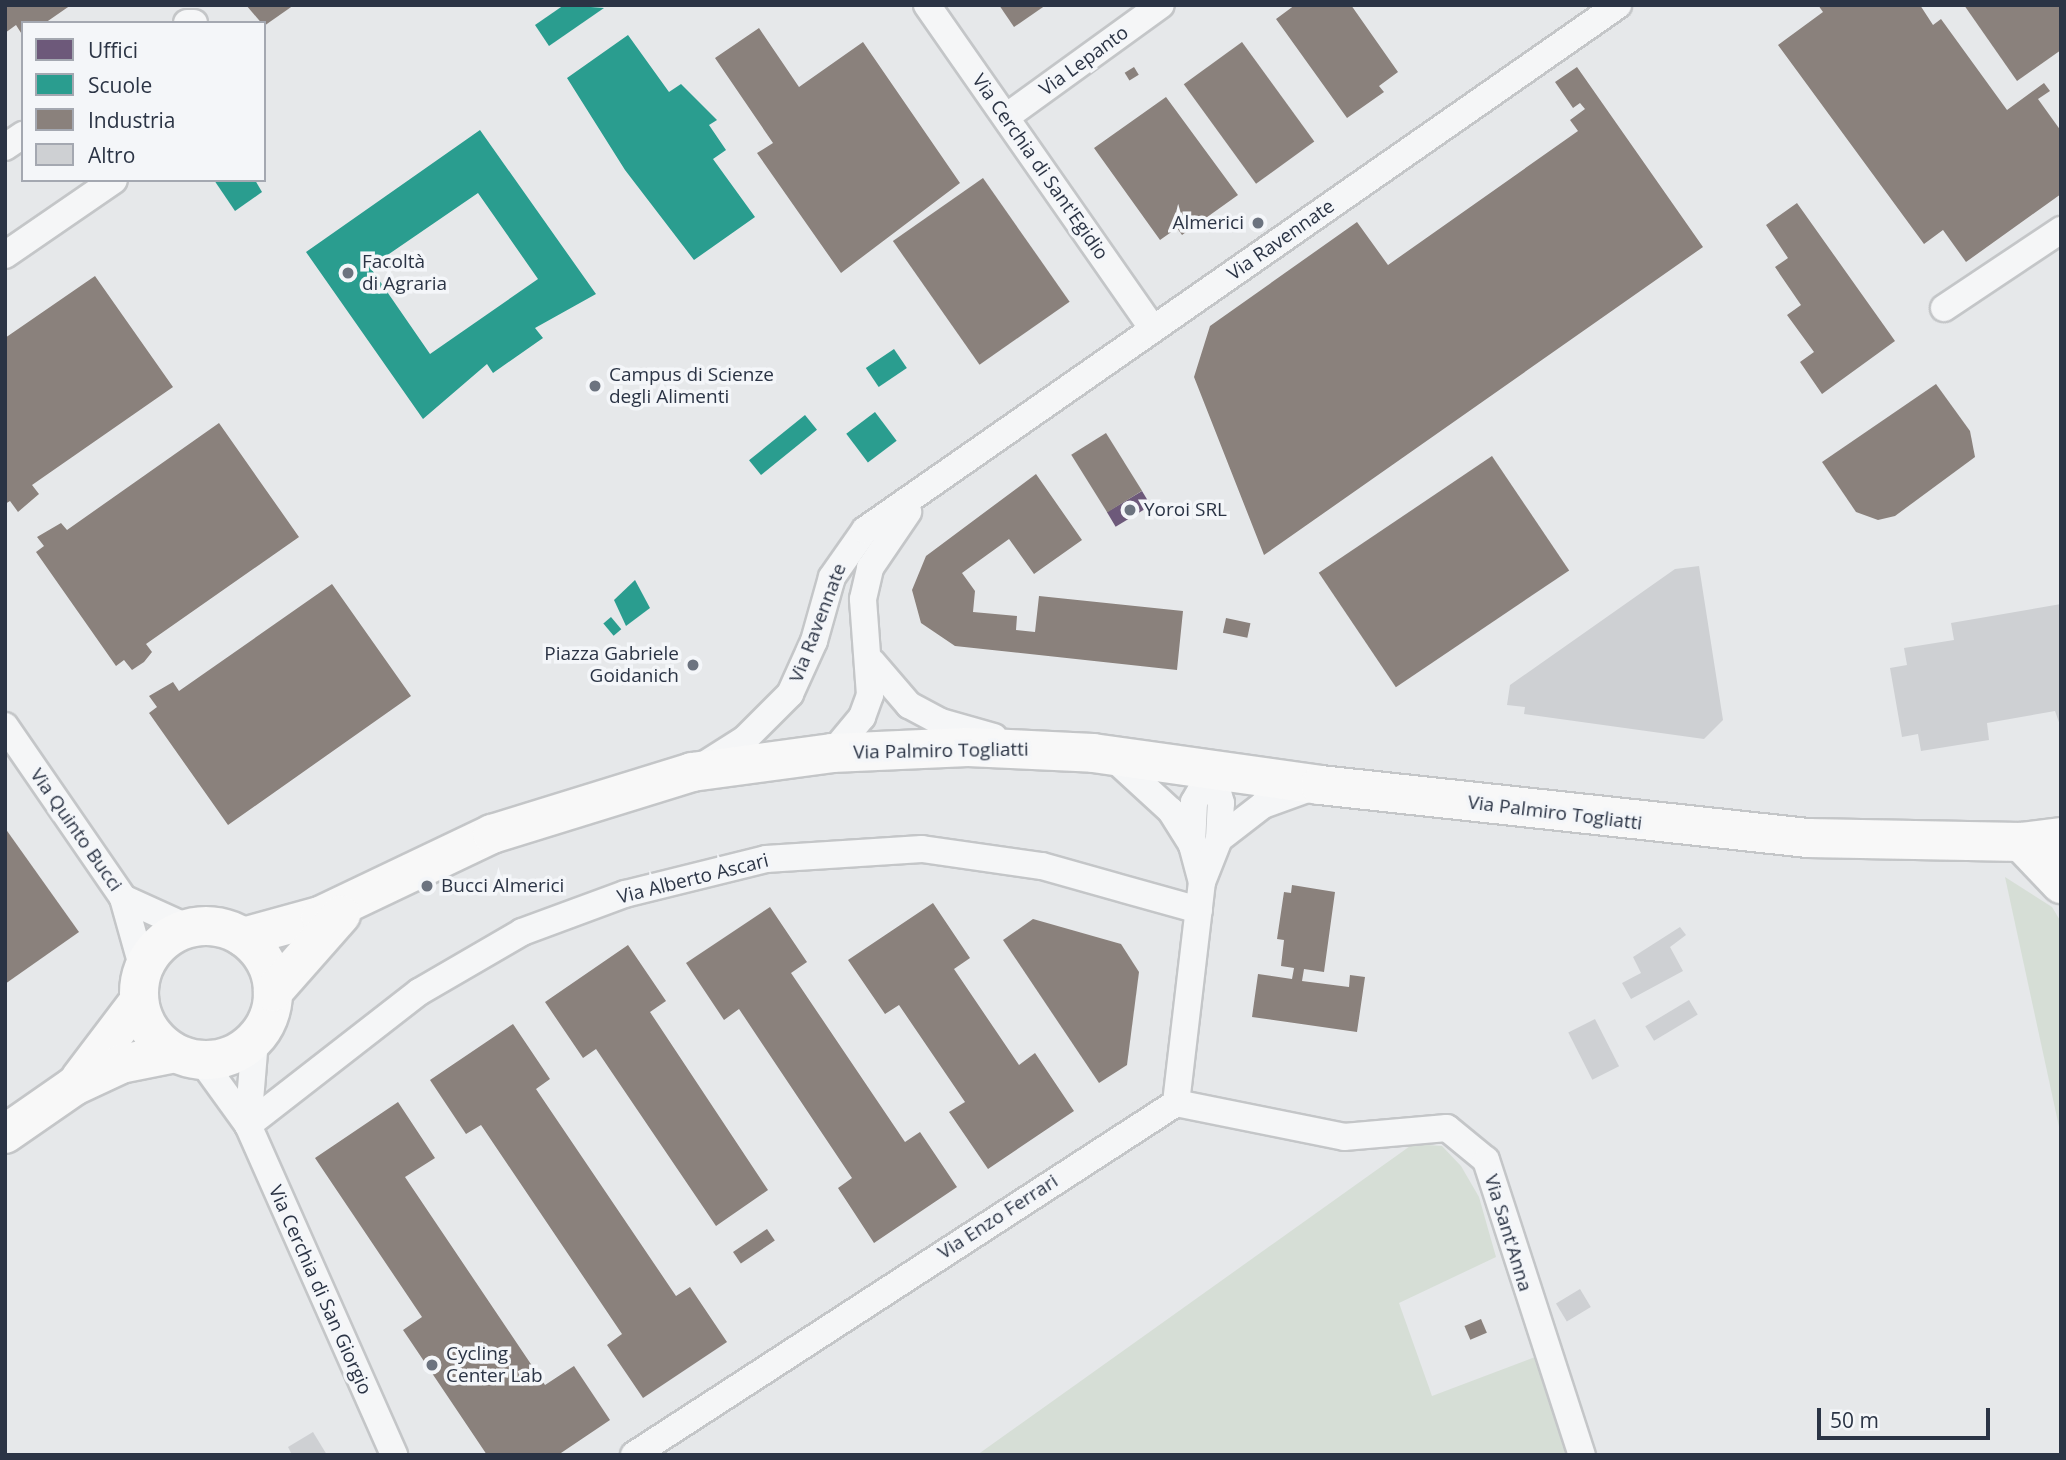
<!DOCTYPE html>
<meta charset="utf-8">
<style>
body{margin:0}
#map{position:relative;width:2066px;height:1460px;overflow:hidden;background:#e6e8ea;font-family:"Open Sans",sans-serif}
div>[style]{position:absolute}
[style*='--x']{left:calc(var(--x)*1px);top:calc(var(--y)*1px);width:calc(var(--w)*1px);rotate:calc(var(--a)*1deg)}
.green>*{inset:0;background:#d6ded6}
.offices>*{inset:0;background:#6d597a;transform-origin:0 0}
.schools>*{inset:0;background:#2a9d8f;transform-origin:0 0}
.industry>*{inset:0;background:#8a817c;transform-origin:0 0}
.building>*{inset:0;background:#ced0d3;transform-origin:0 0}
.roads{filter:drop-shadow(2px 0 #c4c6c8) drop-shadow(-2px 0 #c4c6c8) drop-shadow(0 2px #c4c6c8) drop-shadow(0 -2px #c4c6c8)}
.minor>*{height:26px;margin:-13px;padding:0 13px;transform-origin:13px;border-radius:13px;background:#f5f6f7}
.secondary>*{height:38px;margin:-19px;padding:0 19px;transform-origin:19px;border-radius:19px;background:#f8f8f8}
.secondary>.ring{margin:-19px;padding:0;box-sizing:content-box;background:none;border:38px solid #f8f8f8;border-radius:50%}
.dots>*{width:19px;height:19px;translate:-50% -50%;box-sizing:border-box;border:4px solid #f4f6f9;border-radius:50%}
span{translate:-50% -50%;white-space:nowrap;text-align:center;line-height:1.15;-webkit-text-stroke:7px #f4f6f9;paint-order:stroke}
.street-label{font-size:19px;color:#2b3445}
.poi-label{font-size:19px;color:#2b3445}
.right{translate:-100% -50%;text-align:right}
.left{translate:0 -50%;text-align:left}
.frame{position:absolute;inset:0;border:7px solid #2b3445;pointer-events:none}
.legend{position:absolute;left:21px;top:21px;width:245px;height:161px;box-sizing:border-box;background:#f4f6f9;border:2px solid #a4a8b1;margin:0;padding:9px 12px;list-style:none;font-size:21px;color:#2b3445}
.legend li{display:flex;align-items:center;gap:14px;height:35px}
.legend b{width:35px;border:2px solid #a4a8b1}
.scale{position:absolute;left:1817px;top:1408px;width:173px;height:32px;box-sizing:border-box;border:4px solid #2b3445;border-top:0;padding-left:9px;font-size:21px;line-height:24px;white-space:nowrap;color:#2b3445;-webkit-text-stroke:5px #f4f6f9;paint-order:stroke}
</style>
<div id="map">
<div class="green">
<div style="clip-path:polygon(2005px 877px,2052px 907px,2061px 922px,2061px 1136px)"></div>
<div style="clip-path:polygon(1413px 1144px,1442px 1146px,1461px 1166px,1479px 1197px,1496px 1257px,1399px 1303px,1432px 1396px,1535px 1357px,1568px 1455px,977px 1455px)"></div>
</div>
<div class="offices">
<div style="left:1142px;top:491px;width:17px;height:41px;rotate:59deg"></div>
</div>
<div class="schools">
<div style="clip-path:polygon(564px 5px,604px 8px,549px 46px,535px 25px)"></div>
<div style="clip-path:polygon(628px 35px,669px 92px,681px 84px,717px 120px,709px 125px,726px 150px,713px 159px,755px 217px,694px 260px,625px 170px,567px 78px)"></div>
<div style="clip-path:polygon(evenodd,480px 130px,596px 294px,535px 328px,543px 338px,493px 373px,487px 364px,423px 419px,306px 252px,480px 130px,478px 193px,538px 279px,430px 354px,370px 267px,478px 193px)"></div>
<div style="clip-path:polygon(214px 180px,255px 180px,262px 192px,235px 211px)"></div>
<div style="left:894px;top:349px;width:23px;height:34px;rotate:56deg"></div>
<div style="left:875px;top:412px;width:36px;height:36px;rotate:53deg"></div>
<div style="left:805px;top:415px;width:19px;height:72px;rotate:51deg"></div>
<div style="clip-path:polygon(635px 580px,650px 608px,626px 626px,614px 600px)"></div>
<div style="left:611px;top:617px;width:16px;height:10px;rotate:50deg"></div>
</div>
<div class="industry">
<div style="clip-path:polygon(5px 5px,71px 5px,45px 23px,23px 23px,23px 36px,16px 25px,5px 33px)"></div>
<div style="clip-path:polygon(246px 5px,294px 5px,264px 26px)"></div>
<div style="clip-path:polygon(999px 5px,1046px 5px,1014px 27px)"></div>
<div style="clip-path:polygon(1295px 5px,1351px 5px,1398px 72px,1379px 86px,1384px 92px,1347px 118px,1276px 19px)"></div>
<div style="clip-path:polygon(1818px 5px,1920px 5px,1933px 25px,1941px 19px,2007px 110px,2044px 83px,2050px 91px,2038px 99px,2061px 131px,2061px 194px,1966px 262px,1943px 230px,1924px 244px,1778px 45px,1823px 12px)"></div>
<div style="clip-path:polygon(1964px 5px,2061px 5px,2061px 50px,2017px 81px)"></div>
<div style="clip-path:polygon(759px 28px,799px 87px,863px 42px,960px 183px,841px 273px,757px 153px,773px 143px,715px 58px)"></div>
<div style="left:1242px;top:42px;width:123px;height:72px;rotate:54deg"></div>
<div style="left:1134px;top:67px;width:9px;height:11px;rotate:58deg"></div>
<div style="clip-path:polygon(1577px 67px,1703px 247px,1264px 555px,1194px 377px,1210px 326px,1357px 222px,1388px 265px,1578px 131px,1570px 120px,1585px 109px,1580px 103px,1573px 108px,1555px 82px)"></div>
<div style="clip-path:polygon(1166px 97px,1238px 195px,1182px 235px,1177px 228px,1160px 240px,1094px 148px)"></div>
<div style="left:983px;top:178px;width:151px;height:110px;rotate:55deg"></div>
<div style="clip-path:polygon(1797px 203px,1895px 341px,1822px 394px,1800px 362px,1814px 352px,1787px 315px,1801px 305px,1775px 267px,1788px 258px,1766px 225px)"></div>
<div style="clip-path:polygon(95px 276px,173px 387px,32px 485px,39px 494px,18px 512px,10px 501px,5px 504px,5px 338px)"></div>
<div style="clip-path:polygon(1936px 384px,1970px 431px,1975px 457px,1895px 516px,1878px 520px,1856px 512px,1822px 462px)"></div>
<div style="clip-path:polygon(219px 423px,299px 537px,146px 644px,152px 652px,144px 662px,132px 670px,124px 660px,116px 666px,36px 552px,44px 546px,37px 537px,61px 523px,67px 530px)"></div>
<div style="left:1106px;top:433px;width:68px;height:41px;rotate:58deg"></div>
<div style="left:1492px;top:456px;width:138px;height:209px;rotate:56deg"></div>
<div style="clip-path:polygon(1036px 474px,1082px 540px,1034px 574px,1009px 539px,962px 573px,975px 591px,973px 612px,1017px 616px,1016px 630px,1035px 632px,1039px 596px,1183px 611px,1177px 670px,955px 646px,921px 623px,912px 590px,926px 556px)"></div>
<div style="clip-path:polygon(332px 584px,411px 696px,228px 825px,149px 713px,157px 707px,149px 696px,173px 682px,179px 691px)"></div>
<div style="left:1226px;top:618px;width:25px;height:15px;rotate:12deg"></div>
<div style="clip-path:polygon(5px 828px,79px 932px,5px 984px)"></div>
<div style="clip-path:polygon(1292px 885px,1335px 892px,1324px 972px,1304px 969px,1302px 981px,1349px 987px,1350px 975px,1365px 977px,1357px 1032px,1252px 1017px,1258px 974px,1292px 979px,1294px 968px,1281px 966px,1284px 940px,1277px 939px,1284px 892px,1291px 893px)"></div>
<div style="clip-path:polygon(933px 903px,970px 958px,954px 969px,1019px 1065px,1035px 1053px,1074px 1111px,988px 1169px,949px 1112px,965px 1102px,899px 1005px,885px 1014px,848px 960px)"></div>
<div style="clip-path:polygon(770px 907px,807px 962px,791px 973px,905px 1142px,920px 1132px,957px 1187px,874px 1243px,838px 1188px,852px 1178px,739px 1009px,724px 1020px,686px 963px)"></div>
<div style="clip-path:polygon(1033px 919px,1121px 944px,1139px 972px,1127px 1065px,1099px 1083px,1003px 940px)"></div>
<div style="clip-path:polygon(628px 945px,666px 1001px,650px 1012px,768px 1190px,716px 1226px,596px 1049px,583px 1058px,545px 1002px)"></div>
<div style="clip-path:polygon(513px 1024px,550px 1079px,536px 1089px,676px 1296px,690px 1287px,727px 1342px,643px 1398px,607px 1345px,622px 1334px,481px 1125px,466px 1134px,430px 1080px)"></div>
<div style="clip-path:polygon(398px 1102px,435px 1158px,405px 1177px,545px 1385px,574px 1366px,610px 1420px,558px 1455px,487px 1455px,403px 1330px,422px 1317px,315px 1158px)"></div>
<div style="left:767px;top:1229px;width:14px;height:41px;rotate:56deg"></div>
<div style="left:1481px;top:1319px;width:15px;height:18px;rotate:67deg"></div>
</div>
<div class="building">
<div style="clip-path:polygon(1699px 566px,1723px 720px,1704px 739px,1524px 714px,1525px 707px,1507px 705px,1510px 685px,1675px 569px)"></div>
<div style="clip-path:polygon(2061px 604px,2061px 728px,2055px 711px,1987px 723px,1989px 740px,1921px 751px,1918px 734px,1902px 737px,1890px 668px,1907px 665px,1904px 648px,1954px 640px,1951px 623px)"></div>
<div style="clip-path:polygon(1680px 927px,1686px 935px,1670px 947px,1683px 971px,1631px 999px,1622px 983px,1641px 973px,1633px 957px)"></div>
<div style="left:1689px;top:1000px;width:17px;height:51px;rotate:59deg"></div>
<div style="left:1595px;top:1019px;width:53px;height:30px;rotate:63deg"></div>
<div style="left:1580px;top:1289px;width:21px;height:28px;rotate:59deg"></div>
<div style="clip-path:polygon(313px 1432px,327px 1455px,292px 1455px,288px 1447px)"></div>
</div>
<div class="roads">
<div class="minor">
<div style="--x:927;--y:5;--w:395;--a:55.1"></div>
<div style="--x:187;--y:23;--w:7;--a:0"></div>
<div style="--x:1006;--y:117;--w:191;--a:-35.9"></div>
<div style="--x:5;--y:147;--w:22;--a:-34"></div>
<div style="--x:5;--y:255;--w:132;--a:-34.5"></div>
<div style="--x:1944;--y:308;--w:141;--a:-33.7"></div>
<div style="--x:872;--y:662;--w:57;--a:49.3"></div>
<div style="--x:909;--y:705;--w:36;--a:28"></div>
<div style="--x:941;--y:722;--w:55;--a:15.8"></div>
<div style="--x:5;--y:726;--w:209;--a:55.5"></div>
<div style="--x:123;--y:898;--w:74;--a:74.3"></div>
<div style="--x:832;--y:753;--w:47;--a:-50.2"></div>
<div style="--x:862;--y:717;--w:23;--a:-70"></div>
<div style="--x:870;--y:695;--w:96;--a:-94.2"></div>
<div style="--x:863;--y:599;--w:32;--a:-77"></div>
<div style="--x:870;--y:568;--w:68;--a:-55.8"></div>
<div style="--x:1111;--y:756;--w:81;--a:42.5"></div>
<div style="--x:1171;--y:811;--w:40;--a:58"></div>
<div style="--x:1192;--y:845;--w:38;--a:75"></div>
<div style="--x:704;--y:765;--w:49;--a:-32.4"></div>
<div style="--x:745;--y:739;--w:64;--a:-45"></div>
<div style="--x:790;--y:694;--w:58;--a:-65.6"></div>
<div style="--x:814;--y:641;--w:66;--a:-74.3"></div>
<div style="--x:832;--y:577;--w:57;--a:-54.9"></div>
<div style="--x:865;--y:530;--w:918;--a:-34.88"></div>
<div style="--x:1219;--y:839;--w:56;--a:-37.7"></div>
<div style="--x:1263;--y:805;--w:50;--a:-19.9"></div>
<div style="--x:1192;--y:845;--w:43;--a:-87.3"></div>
<div style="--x:1194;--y:802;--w:36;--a:-60"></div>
<div style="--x:123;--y:898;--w:72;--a:24.4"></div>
<div style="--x:201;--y:1060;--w:80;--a:54.1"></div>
<div style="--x:248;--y:1125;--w:361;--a:66.1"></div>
<div style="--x:1176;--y:1103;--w:171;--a:11.4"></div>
<div style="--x:1344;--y:1137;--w:103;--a:-5"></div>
<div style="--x:1447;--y:1128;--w:50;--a:39.4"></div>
<div style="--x:1486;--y:1160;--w:310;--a:72"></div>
<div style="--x:248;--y:1125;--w:217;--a:-37.9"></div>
<div style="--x:419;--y:992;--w:119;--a:-30.2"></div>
<div style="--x:522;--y:932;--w:110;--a:-20.3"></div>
<div style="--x:625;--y:894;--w:145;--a:-13.9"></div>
<div style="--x:766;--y:859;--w:156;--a:-3.7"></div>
<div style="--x:922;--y:849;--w:121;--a:8.1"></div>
<div style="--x:1042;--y:866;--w:163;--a:15.7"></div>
<div style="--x:248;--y:1125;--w:86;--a:-85.3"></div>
<div style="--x:634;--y:1455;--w:646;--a:-33"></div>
<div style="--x:1176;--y:1103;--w:223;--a:-83.3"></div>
<div style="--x:1202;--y:882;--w:46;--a:-68.4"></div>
<div style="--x:1219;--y:839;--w:36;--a:-87"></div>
<div style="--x:1221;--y:803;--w:33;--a:-106"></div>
</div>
<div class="secondary">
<div style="--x:2021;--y:842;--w:58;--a:46.4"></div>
<div class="ring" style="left:139px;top:926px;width:96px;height:96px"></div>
<div style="--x:243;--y:937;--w:80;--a:-15.3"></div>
<div style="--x:320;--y:916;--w:191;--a:-25.5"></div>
<div style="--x:492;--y:834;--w:209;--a:-17.2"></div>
<div style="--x:692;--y:772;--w:141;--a:-7.7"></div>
<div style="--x:832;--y:753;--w:136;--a:-2.5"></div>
<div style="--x:968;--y:747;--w:125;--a:2.7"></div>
<div style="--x:1093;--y:753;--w:229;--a:8"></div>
<div style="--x:1320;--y:785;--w:491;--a:6.2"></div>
<div style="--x:1808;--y:838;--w:213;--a:1.1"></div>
<div style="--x:2021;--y:842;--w:40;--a:-7.1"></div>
<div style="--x:273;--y:992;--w:103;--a:-48.6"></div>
<div style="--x:80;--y:1079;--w:98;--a:-52.9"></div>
<div style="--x:5;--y:1134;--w:84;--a:-34.8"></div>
<div style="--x:74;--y:1086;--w:52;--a:-25.1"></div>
<div style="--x:121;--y:1064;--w:55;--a:-11.5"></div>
</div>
</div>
<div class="dots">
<div style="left:1258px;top:223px;background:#6c737f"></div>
<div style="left:348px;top:273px;background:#6c737f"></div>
<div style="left:595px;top:386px;background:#6c737f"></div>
<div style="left:1130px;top:510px;background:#6c737f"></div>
<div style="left:693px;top:665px;background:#6c737f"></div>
<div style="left:427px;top:886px;background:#6c737f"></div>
<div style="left:432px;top:1365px;background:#6c737f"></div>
</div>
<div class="street-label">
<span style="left:1084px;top:61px;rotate:-36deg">Via Lepanto</span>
<span style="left:1040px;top:167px;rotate:55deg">Via Cerchia di Sant'Egidio</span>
<span style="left:1281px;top:240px;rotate:-35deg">Via Ravennate</span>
<span style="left:818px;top:623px;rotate:-69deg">Via Ravennate</span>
<span style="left:941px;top:751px;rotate:-1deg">Via Palmiro Togliatti</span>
<span style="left:1555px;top:813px;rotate:7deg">Via Palmiro Togliatti</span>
<span style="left:76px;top:830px;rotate:55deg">Via Quinto Bucci</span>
<span style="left:693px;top:879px;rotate:-14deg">Via Alberto Ascari</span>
<span style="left:998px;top:1217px;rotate:-33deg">Via Enzo Ferrari</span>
<span style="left:1508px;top:1233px;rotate:73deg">Via Sant'Anna</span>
<span style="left:320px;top:1290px;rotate:66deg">Via Cerchia di San Giorgio</span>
</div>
<div class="poi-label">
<span class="right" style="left:1244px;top:223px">Almerici</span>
<span class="left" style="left:362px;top:273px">Facoltà<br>di Agraria</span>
<span class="left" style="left:609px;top:386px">Campus di Scienze<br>degli Alimenti</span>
<span class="left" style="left:1144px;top:510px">Yoroi SRL</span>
<span class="right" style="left:679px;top:665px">Piazza Gabriele<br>Goidanich</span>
<span class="left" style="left:441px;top:886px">Bucci Almerici</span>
<span class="left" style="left:446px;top:1365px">Cycling<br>Center Lab</span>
</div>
<div class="frame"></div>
<ul class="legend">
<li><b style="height:19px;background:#6d597a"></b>Uffici</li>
<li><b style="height:19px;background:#2a9d8f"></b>Scuole</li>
<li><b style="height:19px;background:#8a817c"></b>Industria</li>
<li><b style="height:19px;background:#ced0d3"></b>Altro</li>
</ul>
<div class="scale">50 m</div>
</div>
